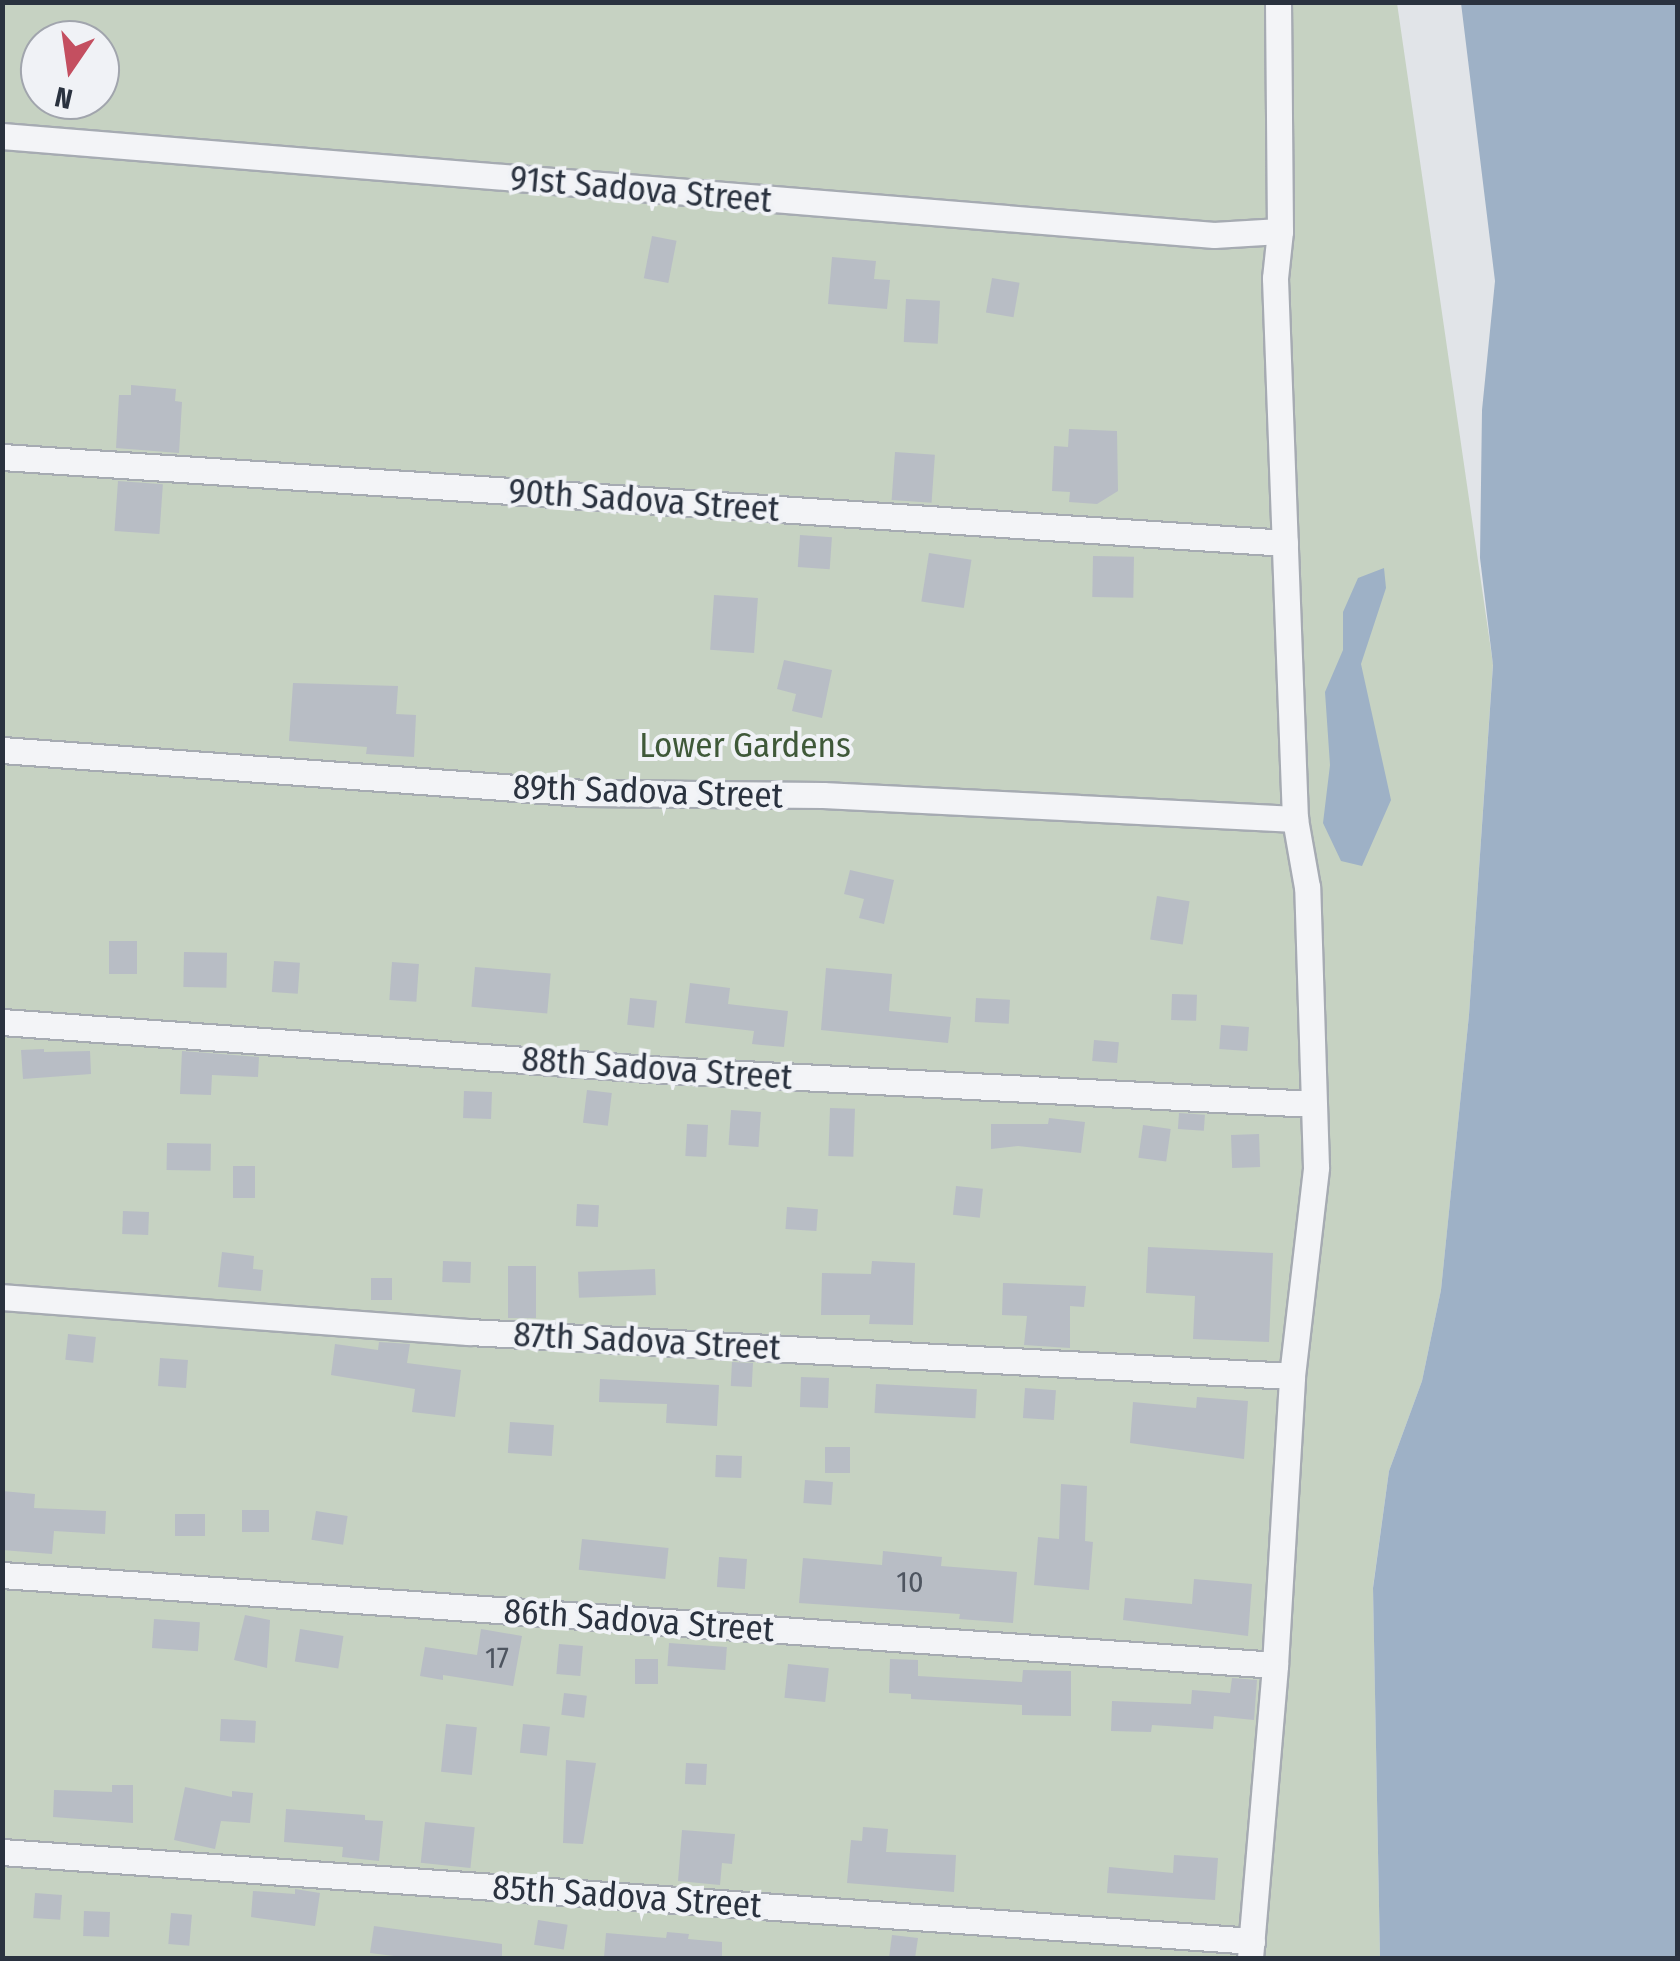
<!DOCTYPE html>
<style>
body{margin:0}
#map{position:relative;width:1680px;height:1961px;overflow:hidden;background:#e1e4e8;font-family:"Fira Sans Condensed",sans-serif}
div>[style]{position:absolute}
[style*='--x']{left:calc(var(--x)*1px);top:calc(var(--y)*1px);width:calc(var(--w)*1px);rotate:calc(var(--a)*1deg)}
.green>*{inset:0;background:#c6d2c2}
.water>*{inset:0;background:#9eb1c6}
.building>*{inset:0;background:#b8bdc5;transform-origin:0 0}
.roads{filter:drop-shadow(2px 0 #a6abb2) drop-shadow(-2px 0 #a6abb2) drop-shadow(0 2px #a6abb2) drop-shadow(0 -2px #a6abb2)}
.minor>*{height:25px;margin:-12.5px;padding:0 12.5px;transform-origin:12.5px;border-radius:12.5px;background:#f3f4f7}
span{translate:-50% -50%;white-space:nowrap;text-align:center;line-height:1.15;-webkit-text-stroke:8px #f0f2f6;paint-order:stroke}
.number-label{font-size:30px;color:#4e5560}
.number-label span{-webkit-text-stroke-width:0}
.street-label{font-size:35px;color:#2a323f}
.park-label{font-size:35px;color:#3f5939}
.frame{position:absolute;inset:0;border:5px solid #2a323f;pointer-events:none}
.north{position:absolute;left:20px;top:20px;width:100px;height:100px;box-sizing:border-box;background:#f0f2f6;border:2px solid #a1a5ad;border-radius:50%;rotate:193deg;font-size:28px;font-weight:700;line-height:40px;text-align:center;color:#2a323f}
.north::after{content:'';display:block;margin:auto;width:35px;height:45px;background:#c44f60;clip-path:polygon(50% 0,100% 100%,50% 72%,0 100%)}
</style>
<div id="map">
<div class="green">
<div style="clip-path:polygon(evenodd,3px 3px,1397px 3px,1493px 664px,1469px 1015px,1441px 1290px,1422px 1381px,1389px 1471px,1373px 1587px,1380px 1958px,3px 1958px,3px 3px,40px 40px,100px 40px,100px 100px,40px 100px,40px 40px)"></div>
</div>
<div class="water">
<div style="clip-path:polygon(1461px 3px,1677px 3px,1677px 1958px,1380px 1958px,1373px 1588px,1389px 1471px,1422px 1381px,1441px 1290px,1469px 1015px,1493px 665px,1480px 558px,1482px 410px,1495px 281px)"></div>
<div style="clip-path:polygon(1384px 568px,1386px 588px,1361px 664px,1391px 800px,1362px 866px,1341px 861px,1323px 823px,1330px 765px,1325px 692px,1343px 650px,1343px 612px,1358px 578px)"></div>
</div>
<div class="building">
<div style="left:652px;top:236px;width:25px;height:43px;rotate:11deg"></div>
<div style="clip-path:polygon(832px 257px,876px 261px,874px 279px,890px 280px,887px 309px,828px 304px)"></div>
<div style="left:992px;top:278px;width:28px;height:35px;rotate:10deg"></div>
<div style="left:906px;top:299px;width:34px;height:43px;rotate:3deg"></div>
<div style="clip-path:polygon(131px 385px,176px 389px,175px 401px,182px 402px,179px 453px,116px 448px,119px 395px,131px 395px)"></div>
<div style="clip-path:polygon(1069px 429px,1117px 431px,1118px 491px,1097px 504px,1069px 502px,1070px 492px,1052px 491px,1054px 446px,1068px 447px)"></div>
<div style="left:895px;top:452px;width:40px;height:48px;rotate:4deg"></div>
<div style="left:118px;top:481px;width:45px;height:50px;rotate:4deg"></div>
<div style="left:800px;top:535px;width:32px;height:32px;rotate:4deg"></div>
<div style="left:929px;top:553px;width:43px;height:49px;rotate:9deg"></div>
<div style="left:1093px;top:556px;width:41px;height:41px;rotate:1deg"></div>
<div style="left:714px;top:595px;width:44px;height:55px;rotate:4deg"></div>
<div style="clip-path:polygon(784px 660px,832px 670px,822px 718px,792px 711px,796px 694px,777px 689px)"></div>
<div style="clip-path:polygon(293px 683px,398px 686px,396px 714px,416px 715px,414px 757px,366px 754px,367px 747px,289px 741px)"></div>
<div style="clip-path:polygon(850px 870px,894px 880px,884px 924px,859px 918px,864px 899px,844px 894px)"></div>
<div style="left:1157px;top:896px;width:33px;height:44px;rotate:9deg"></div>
<div style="left:109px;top:941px;width:28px;height:33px"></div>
<div style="left:184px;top:952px;width:43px;height:35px;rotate:1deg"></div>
<div style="left:274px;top:961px;width:26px;height:31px;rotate:4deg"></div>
<div style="left:392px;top:962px;width:27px;height:38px;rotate:4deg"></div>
<div style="left:475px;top:967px;width:76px;height:40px;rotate:5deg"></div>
<div style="clip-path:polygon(826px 968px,892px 974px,889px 1011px,951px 1017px,948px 1043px,821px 1030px)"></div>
<div style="clip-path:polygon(690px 983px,730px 988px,728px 1004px,788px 1011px,784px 1047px,752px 1044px,754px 1031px,685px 1023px)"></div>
<div style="left:1172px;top:994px;width:25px;height:26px;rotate:2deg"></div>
<div style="left:630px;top:998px;width:27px;height:27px;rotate:6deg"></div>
<div style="left:976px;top:998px;width:34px;height:24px;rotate:3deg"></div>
<div style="left:1221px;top:1025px;width:28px;height:24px;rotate:4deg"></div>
<div style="left:1094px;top:1040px;width:25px;height:21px;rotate:5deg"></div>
<div style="clip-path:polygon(44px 1049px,44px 1052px,90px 1051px,91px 1074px,23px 1079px,21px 1050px)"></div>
<div style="clip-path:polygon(182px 1051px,259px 1057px,258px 1077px,212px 1075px,211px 1095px,180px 1094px)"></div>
<div style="left:587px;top:1090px;width:25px;height:33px;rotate:7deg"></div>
<div style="left:464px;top:1091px;width:28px;height:27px;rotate:2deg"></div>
<div style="left:830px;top:1108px;width:25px;height:48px;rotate:2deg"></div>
<div style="left:731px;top:1110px;width:30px;height:35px;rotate:4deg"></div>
<div style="left:1179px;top:1113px;width:26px;height:16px;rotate:4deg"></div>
<div style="clip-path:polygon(1049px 1118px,1085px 1122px,1081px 1153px,1018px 1146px,991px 1149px,991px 1124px,1048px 1124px)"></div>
<div style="left:687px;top:1124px;width:21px;height:32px;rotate:3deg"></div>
<div style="left:1143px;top:1125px;width:28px;height:33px;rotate:8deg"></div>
<div style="left:1259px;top:1134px;width:33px;height:28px;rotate:88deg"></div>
<div style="left:167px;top:1143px;width:44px;height:27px;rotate:1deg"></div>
<div style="left:233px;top:1166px;width:22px;height:32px"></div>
<div style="left:956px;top:1186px;width:27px;height:29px;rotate:6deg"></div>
<div style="left:577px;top:1204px;width:22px;height:22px;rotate:3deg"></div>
<div style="left:787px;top:1207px;width:31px;height:22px;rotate:4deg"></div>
<div style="left:123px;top:1211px;width:26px;height:23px;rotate:2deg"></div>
<div style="clip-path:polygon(1148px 1247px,1273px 1253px,1269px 1342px,1193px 1339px,1195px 1296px,1146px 1293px)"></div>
<div style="clip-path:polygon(222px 1252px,254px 1256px,253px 1269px,263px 1270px,261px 1291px,218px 1287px)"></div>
<div style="left:443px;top:1261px;width:28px;height:21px;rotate:2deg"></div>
<div style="clip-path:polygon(872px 1261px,915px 1263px,913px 1325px,869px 1324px,870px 1315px,821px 1315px,822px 1273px,871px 1274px)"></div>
<div style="left:508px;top:1266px;width:28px;height:52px"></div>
<div style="left:655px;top:1269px;width:26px;height:77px;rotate:88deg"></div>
<div style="left:371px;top:1278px;width:21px;height:22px"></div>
<div style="clip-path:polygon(1003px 1283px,1086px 1286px,1084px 1307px,1070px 1306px,1070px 1348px,1024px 1345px,1027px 1316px,1002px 1315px)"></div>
<div style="left:68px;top:1334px;width:28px;height:26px;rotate:6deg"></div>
<div style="clip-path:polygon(379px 1342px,410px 1344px,407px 1363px,461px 1370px,455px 1417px,412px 1412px,415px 1389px,331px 1375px,335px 1344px,378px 1350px)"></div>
<div style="left:160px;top:1358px;width:28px;height:28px;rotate:4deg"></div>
<div style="left:732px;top:1362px;width:21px;height:24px;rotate:3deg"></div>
<div style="left:801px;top:1377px;width:28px;height:30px;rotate:2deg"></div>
<div style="clip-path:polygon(600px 1379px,719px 1385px,717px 1426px,666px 1423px,667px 1404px,599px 1402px)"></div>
<div style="left:876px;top:1384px;width:101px;height:29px;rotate:3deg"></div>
<div style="left:1025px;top:1388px;width:31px;height:30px;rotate:4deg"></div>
<div style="clip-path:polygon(1197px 1397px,1248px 1401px,1244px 1459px,1130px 1443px,1133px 1402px,1196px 1408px)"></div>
<div style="left:510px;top:1422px;width:44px;height:31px;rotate:4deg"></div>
<div style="left:825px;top:1447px;width:25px;height:26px"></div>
<div style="left:716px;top:1455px;width:26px;height:22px;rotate:2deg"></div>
<div style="left:805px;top:1480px;width:28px;height:23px;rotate:4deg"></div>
<div style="clip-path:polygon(1061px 1484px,1087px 1486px,1085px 1541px,1093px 1542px,1089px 1590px,1034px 1585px,1038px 1537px,1059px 1539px)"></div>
<div style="clip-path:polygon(2px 1491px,35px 1494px,34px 1508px,106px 1511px,105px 1534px,54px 1531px,52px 1554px,2px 1550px)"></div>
<div style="left:242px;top:1510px;width:27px;height:22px"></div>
<div style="left:316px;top:1511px;width:32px;height:29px;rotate:9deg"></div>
<div style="left:205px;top:1514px;width:22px;height:30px;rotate:90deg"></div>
<div style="left:582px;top:1539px;width:87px;height:31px;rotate:6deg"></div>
<div style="clip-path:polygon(883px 1551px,942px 1557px,941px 1566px,1017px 1572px,1013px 1623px,959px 1619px,960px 1614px,799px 1603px,803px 1558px,882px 1565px)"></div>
<div style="left:719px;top:1557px;width:28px;height:30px;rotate:4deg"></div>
<div style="clip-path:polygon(1194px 1579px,1252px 1584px,1248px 1636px,1123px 1620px,1125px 1598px,1192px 1604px)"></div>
<div style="clip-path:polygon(245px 1615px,270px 1620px,267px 1668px,234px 1660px)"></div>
<div style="left:154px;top:1619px;width:46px;height:29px;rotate:4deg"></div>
<div style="left:300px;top:1629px;width:44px;height:33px;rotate:9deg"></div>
<div style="clip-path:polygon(481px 1629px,522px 1636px,513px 1686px,443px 1675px,443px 1680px,420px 1676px,425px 1647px,477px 1655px)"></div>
<div style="left:669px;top:1643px;width:58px;height:23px;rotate:4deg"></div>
<div style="left:559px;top:1644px;width:24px;height:30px;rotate:5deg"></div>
<div style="left:635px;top:1659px;width:23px;height:25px"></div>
<div style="clip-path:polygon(890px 1659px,918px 1660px,918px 1676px,1022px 1682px,1023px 1670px,1071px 1671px,1071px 1716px,1022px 1715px,1022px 1705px,911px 1699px,911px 1694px,889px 1693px)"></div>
<div style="left:788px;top:1664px;width:41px;height:34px;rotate:6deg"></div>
<div style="clip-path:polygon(1232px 1678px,1257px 1680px,1254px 1720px,1214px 1716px,1213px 1729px,1152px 1725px,1151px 1732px,1111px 1731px,1112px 1701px,1191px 1704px,1192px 1690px,1230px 1693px)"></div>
<div style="left:564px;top:1693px;width:23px;height:22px;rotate:7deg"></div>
<div style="left:221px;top:1719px;width:35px;height:22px;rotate:3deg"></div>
<div style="left:446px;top:1724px;width:31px;height:48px;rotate:6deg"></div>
<div style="left:523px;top:1724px;width:27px;height:29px;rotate:6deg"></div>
<div style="clip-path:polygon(566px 1760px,596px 1763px,583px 1844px,563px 1843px)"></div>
<div style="left:686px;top:1763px;width:21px;height:21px;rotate:3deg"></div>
<div style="clip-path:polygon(112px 1785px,133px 1785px,133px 1823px,53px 1817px,54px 1790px,112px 1792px)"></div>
<div style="clip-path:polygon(185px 1787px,232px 1797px,232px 1791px,253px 1793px,250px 1823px,221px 1821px,215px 1849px,174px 1840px)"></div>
<div style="clip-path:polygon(286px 1809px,365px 1815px,365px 1820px,383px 1821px,379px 1861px,342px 1857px,343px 1847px,284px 1842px)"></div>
<div style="left:425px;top:1822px;width:50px;height:41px;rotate:6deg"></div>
<div style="clip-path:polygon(863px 1827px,888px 1829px,886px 1852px,956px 1855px,954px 1892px,847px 1883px,851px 1840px,862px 1841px)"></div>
<div style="clip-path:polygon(682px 1830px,735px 1834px,732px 1864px,722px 1863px,720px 1885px,678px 1881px)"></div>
<div style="clip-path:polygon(1174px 1855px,1218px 1858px,1215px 1900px,1107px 1893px,1109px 1867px,1173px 1873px)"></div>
<div style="clip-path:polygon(295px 1889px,320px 1893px,315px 1926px,251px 1917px,253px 1891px,295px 1894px)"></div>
<div style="left:35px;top:1893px;width:27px;height:25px;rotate:4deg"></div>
<div style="left:84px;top:1911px;width:26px;height:25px;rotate:2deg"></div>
<div style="left:171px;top:1913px;width:21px;height:31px;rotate:5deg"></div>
<div style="left:538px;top:1920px;width:30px;height:25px;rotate:9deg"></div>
<div style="clip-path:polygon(374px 1926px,502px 1944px,502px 1958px,410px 1958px,370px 1953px)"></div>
<div style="clip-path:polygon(667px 1932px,689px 1934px,688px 1939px,722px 1942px,722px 1958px,604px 1957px,606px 1933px,666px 1938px)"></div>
<div style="clip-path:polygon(892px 1935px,918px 1938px,915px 1958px,889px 1958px)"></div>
</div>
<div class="roads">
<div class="minor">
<div style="--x:2;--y:136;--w:1216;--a:4.67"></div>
<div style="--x:1214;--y:235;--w:66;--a:-3.5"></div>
<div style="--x:2;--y:457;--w:1286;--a:3.83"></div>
<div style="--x:2;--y:750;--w:583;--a:4.23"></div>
<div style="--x:583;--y:793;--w:240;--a:0.5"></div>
<div style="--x:823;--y:795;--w:473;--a:2.9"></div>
<div style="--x:2;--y:1022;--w:648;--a:4.16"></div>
<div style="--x:648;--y:1069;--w:666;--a:3.01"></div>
<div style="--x:2;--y:1297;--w:468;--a:4.3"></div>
<div style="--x:469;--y:1332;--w:824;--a:3.06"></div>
<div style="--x:2;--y:1575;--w:1276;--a:4.04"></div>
<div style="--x:2;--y:1852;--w:1253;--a:4.07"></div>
<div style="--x:1250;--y:1958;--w:294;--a:-85.1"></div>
<div style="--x:1275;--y:1665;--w:289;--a:-86.6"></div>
<div style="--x:1292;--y:1376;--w:210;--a:-83.4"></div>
<div style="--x:1316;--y:1167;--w:280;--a:-91.8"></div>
<div style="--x:1307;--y:887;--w:69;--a:-100"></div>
<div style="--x:1295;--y:819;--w:541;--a:-92.12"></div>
<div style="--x:1275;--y:278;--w:47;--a:-83.9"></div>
<div style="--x:1280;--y:231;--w:229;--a:-90.5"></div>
</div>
</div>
<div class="number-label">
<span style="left:910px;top:1582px">10</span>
<span style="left:497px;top:1658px">17</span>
</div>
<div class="street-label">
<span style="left:641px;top:189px;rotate:5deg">91st Sadova Street</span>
<span style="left:644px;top:500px;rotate:4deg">90th Sadova Street</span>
<span style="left:648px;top:791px;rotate:2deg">89th Sadova Street</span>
<span style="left:657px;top:1068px;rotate:4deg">88th Sadova Street</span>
<span style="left:647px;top:1341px;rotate:3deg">87th Sadova Street</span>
<span style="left:639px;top:1620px;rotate:4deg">86th Sadova Street</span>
<span style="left:627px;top:1896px;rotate:4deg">85th Sadova Street</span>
</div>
<div class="park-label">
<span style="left:745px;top:745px">Lower Gardens</span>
</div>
<div class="frame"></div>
<div class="north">N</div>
</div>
